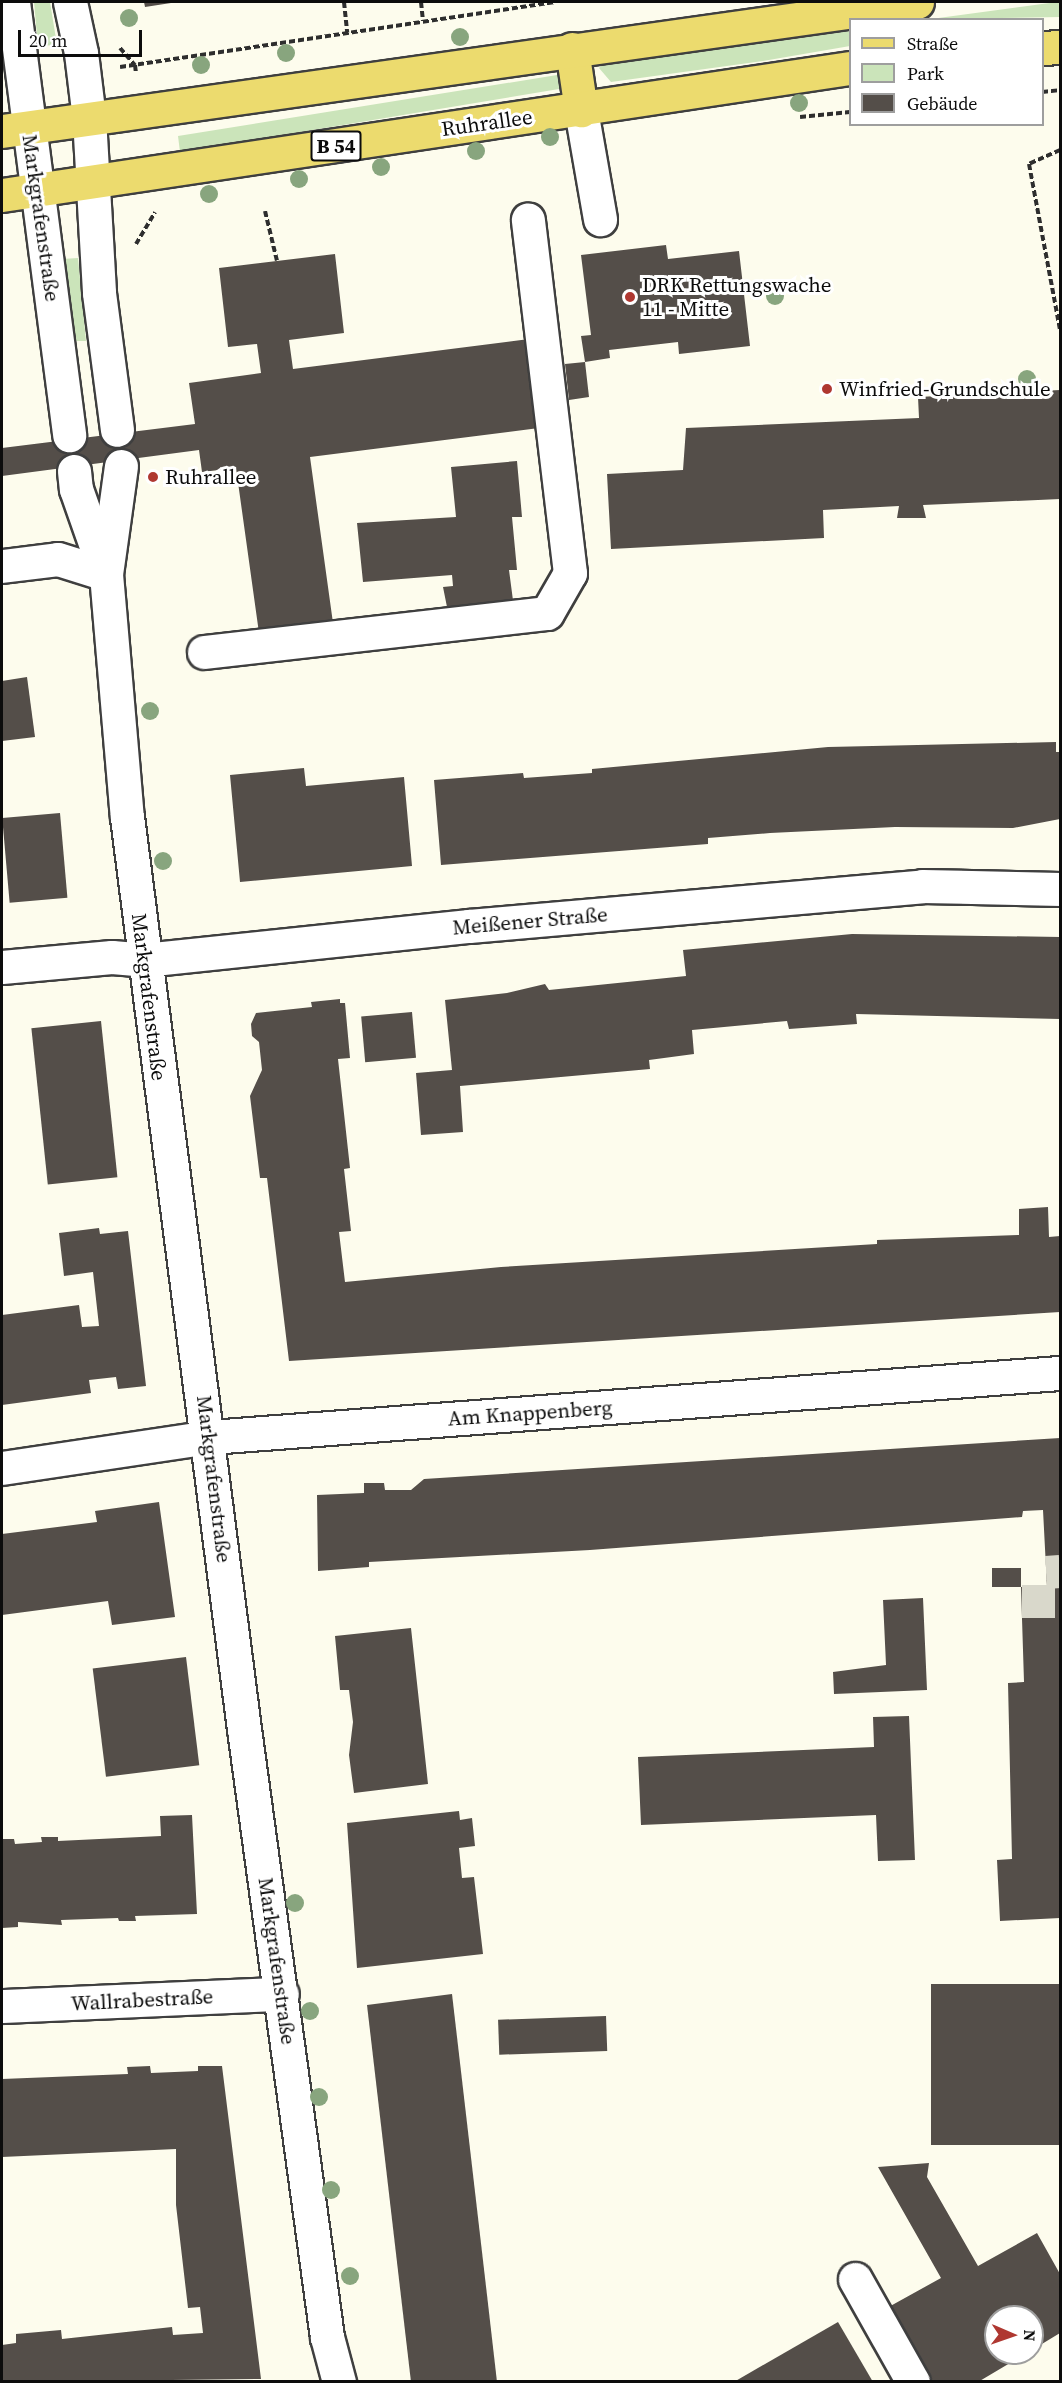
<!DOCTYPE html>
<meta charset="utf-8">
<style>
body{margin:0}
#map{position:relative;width:1062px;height:2383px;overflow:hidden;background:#fdfced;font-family:"Source Serif 4",serif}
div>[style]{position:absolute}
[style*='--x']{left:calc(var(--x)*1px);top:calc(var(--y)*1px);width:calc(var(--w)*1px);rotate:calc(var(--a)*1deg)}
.green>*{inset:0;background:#cbe4ba}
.building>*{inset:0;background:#544e49;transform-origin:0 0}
.minor-tunnel>*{height:33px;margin-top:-16.5px;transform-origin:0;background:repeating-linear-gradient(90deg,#d9d8cb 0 33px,transparent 0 49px)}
.path>*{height:4px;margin-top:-2px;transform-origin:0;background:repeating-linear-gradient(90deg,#2e2e2e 0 6px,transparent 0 9px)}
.roads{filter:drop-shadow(2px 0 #3f3f3f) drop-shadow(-2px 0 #3f3f3f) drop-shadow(0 2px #3f3f3f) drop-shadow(0 -2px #3f3f3f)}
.minor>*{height:33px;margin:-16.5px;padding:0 16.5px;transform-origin:16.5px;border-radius:16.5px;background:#fff}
.major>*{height:33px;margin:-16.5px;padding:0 16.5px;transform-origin:16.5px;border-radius:16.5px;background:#ecdb6e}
.trees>*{width:18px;height:18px;margin:-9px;border-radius:50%;background:#88a57e}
.dots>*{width:16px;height:16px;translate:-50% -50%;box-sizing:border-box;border:3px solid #fff;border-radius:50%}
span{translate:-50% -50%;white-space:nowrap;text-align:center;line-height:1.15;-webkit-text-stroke:6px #fff;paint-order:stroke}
.shield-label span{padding:2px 4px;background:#fff;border:2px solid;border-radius:4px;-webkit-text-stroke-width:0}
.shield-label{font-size:20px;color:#0c0c0c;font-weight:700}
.street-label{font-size:21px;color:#0c0c0c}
.poi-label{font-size:21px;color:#0c0c0c}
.left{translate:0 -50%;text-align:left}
.frame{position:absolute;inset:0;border:3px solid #0c0c0c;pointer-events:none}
.legend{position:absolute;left:849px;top:18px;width:195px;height:108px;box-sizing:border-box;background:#fff;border:2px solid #9e9e9e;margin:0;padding:8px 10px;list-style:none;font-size:18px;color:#0c0c0c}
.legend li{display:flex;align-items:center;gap:12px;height:30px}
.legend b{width:30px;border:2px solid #9e9e9e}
.north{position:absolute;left:984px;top:2305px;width:60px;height:60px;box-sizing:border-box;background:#fff;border:2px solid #9e9e9e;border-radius:50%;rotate:92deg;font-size:16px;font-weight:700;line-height:24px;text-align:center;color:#0c0c0c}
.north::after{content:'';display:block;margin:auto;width:21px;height:27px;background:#af3831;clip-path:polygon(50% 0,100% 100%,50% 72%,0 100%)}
.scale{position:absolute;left:18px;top:30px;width:124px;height:27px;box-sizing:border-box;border:3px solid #0c0c0c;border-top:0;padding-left:8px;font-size:18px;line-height:21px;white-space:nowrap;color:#0c0c0c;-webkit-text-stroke:4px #fff;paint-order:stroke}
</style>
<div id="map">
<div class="green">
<div style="clip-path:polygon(34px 2px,50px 2px,57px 45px,38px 46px)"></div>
<div style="clip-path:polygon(1060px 2px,1060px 17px,931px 19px,1057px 2px)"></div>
<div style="clip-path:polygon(850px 31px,850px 46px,763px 61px,611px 82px,599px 68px,603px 64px)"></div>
<div style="clip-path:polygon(557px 75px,565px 82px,559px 89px,180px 152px,178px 136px)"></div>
<div style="clip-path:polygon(78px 258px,86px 341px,74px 341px,62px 259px)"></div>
</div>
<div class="building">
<div style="clip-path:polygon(144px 2px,171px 2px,171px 3px,145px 7px)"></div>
<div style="clip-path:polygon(666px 245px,668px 259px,739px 251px,750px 346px,679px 354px,678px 342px,609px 350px,610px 358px,585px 362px,589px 397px,569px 400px,565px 364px,585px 362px,581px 336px,591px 335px,581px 255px)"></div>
<div style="clip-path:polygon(335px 254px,344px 333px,289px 340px,293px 369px,529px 339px,539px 428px,310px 457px,333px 623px,259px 633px,236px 468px,202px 472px,199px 450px,2px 476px,2px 448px,195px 424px,189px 383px,261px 373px,257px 344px,228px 347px,219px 268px)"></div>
<div style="clip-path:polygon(1060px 390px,1060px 499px,923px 505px,926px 518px,897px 518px,899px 506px,823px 510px,824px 538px,611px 549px,607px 474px,683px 470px,686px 428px,919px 418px,918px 397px)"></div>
<div style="clip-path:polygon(517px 461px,522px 517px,512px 517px,517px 570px,509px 570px,514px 608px,448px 612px,443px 587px,453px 586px,452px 575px,363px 582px,357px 523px,456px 517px,451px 467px)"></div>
<div style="clip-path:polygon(27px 677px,35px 737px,2px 741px,2px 681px)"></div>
<div style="clip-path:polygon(1056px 742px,1056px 752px,1060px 752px,1060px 819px,1013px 828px,895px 827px,770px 833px,708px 838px,708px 844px,441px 865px,434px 780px,523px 773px,524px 778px,592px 773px,592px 769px,828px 747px)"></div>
<div style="clip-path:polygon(304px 768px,306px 786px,404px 777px,412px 866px,240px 882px,230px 775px)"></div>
<div style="left:60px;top:813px;width:85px;height:58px;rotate:85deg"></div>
<div style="clip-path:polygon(852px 934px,1060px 937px,1060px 1019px,856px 1014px,857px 1024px,789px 1029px,787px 1021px,692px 1030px,694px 1054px,649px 1060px,650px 1069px,460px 1086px,463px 1132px,421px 1135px,416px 1073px,452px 1070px,445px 1000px,507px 993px,545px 984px,549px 990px,686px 976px,683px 950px)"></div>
<div style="clip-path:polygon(340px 999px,340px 1003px,345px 1003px,350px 1058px,338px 1059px,350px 1168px,344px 1169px,351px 1231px,339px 1232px,345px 1282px,501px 1267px,877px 1244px,877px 1240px,1019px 1235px,1019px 1209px,1048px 1207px,1049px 1237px,1060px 1236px,1060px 1312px,289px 1361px,267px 1178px,260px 1178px,250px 1096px,262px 1070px,259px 1042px,252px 1036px,251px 1024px,256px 1013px,312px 1007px,311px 1002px)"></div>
<div style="left:412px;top:1012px;width:46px;height:51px;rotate:85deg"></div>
<div style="left:101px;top:1021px;width:157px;height:70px;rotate:84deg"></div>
<div style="clip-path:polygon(99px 1228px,100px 1234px,128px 1231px,146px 1386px,118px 1389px,116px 1377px,89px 1380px,91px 1393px,2px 1405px,2px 1315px,79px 1305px,82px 1327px,99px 1326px,93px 1272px,64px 1276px,59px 1233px)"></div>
<div style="clip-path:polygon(1060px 1438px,1060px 1918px,1000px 1921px,997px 1860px,1012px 1859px,1008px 1683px,1024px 1682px,1021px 1587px,1047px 1587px,1043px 1510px,1023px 1511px,1022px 1517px,590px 1550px,369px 1562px,369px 1567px,318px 1571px,317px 1495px,364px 1493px,364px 1483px,384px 1483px,385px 1490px,411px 1490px,424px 1479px)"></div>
<div style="clip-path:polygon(159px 1502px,175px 1617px,112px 1625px,108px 1601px,2px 1615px,2px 1534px,97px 1522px,95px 1511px)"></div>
<div style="left:1021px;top:1568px;width:19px;height:29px;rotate:90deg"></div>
<div style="clip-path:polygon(923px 1598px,927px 1690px,834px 1694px,833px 1672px,886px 1665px,883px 1600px)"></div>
<div style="clip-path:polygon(411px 1628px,428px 1784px,354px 1793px,349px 1755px,353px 1722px,349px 1690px,340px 1690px,335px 1636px)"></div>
<div style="left:186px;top:1657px;width:109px;height:94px;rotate:83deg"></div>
<div style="clip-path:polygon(909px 1716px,915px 1860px,878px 1861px,876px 1815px,641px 1825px,638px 1757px,874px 1747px,873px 1717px)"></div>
<div style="clip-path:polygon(459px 1811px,460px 1820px,472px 1818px,475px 1846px,459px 1848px,462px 1878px,474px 1877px,483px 1954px,357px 1968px,347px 1823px)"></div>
<div style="clip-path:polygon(192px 1815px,197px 1914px,135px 1916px,136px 1921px,119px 1921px,118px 1918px,61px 1920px,62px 1925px,18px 1922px,18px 1927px,2px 1928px,2px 1839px,14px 1839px,15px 1844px,42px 1842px,41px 1837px,58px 1837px,58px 1841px,161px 1836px,160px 1816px)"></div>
<div style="left:931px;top:1984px;width:129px;height:161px"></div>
<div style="clip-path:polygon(452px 1994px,487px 2295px,497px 2382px,411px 2382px,402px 2305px,367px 2005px)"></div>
<div style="left:606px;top:2016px;width:35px;height:108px;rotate:88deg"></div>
<div style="clip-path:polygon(150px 2066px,151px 2073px,198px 2071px,198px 2066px,222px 2066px,261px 2379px,2px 2382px,2px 2345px,16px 2343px,16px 2334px,61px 2330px,62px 2339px,172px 2327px,173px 2335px,203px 2333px,200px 2307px,188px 2308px,176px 2205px,176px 2149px,2px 2157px,2px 2079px,128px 2074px,127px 2067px)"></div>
<div style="clip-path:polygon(929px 2163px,927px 2177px,978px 2266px,1037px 2233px,1060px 2274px,1060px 2333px,1032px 2350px,1032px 2317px,996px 2317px,996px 2353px,1027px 2353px,978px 2382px,927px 2382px,885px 2309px,941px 2278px,878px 2167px)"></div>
<div style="clip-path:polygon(838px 2322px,873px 2382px,734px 2382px,739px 2379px)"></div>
</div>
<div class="minor-tunnel">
<div style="--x:1046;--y:1572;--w:14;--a:-4"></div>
<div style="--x:1022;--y:1601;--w:38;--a:0"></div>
</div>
<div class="path">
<div style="--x:344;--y:2;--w:31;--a:84"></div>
<div style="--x:421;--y:2;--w:19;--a:84"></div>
<div style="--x:120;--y:48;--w:23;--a:49"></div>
<div style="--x:135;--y:65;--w:8;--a:83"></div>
<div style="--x:120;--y:67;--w:440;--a:-8.5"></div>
<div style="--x:1042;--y:92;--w:18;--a:-6"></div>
<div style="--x:800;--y:117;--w:50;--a:-5.7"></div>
<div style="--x:1060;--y:150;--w:34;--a:156"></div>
<div style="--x:1029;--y:164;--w:169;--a:79.4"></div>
<div style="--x:265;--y:211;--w:51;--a:76.5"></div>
<div style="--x:136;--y:244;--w:37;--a:-59"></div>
</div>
<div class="roads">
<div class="minor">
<div style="--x:13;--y:2;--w:437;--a:82.6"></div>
<div style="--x:70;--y:2;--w:52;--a:77.8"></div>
<div style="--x:81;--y:53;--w:65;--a:83"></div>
<div style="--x:89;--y:118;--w:175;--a:86.7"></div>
<div style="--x:99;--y:293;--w:138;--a:82.5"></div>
<div style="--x:581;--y:110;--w:111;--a:80.1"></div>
<div style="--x:121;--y:466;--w:109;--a:97.9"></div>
<div style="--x:106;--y:574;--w:244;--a:85.1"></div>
<div style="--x:127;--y:817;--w:919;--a:82.69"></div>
<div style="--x:244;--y:1729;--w:614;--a:82.23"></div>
<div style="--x:327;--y:2337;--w:47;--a:75.1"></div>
<div style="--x:74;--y:471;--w:18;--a:84"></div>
<div style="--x:76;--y:489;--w:88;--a:70.7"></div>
<div style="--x:2;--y:566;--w:56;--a:-7.1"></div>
<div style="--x:58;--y:559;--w:50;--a:17.4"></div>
<div style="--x:204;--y:652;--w:345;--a:-6.5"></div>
<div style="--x:547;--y:613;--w:46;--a:-60.1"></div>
<div style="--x:570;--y:573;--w:356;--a:-96.8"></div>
<div style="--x:2;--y:967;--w:110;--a:-5.2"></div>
<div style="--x:112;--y:957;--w:32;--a:5"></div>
<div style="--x:144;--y:960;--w:327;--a:-6"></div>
<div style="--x:469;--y:926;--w:455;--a:-5"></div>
<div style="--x:922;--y:886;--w:138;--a:1.2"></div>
<div style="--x:2;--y:1468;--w:210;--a:-8.5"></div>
<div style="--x:210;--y:1437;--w:852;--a:-4.31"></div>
<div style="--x:2;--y:2006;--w:280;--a:-2.5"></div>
<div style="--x:855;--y:2279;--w:118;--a:60.6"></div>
</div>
<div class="major">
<div style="--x:1042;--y:48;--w:18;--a:-3"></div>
<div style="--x:572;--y:49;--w:62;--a:81.6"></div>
<div style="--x:2;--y:131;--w:924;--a:-8.02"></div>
<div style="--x:2;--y:195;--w:857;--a:-8.52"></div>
</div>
</div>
<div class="trees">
<div style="left:129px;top:18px"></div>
<div style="left:460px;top:37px"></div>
<div style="left:286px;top:53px"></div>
<div style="left:201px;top:65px"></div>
<div style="left:799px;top:103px"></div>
<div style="left:550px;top:137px"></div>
<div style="left:476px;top:151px"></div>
<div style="left:381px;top:167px"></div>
<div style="left:299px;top:179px"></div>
<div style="left:209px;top:194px"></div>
<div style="left:775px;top:296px"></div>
<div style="left:1027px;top:379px"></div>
<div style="left:150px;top:711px"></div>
<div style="left:163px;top:861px"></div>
<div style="left:295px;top:1903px"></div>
<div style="left:310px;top:2011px"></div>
<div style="left:319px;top:2097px"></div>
<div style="left:331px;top:2190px"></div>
<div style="left:350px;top:2276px"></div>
</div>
<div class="dots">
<div style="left:630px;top:297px;background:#af3831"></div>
<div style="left:827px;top:389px;background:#af3831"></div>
<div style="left:153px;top:477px;background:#af3831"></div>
</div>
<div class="shield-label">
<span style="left:336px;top:146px">B 54</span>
</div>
<div class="street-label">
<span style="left:487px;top:123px;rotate:-8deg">Ruhrallee</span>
<span style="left:41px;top:218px;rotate:82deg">Markgrafenstraße</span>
<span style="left:530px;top:921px;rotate:-5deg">Meißener Straße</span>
<span style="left:149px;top:997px;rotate:83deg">Markgrafenstraße</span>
<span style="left:530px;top:1413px;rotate:-4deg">Am Knappenberg</span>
<span style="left:214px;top:1479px;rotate:83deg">Markgrafenstraße</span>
<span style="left:277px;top:1961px;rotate:82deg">Markgrafenstraße</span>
<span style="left:142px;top:2000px;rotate:-3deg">Wallrabestraße</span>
</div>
<div class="poi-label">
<span class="left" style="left:642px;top:297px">DRK Rettungswache<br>11 - Mitte</span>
<span class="left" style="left:839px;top:389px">Winfried-Grundschule</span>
<span class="left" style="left:165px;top:477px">Ruhrallee</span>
</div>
<div class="frame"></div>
<ul class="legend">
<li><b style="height:8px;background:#ecdb6e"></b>Straße</li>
<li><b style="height:16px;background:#cbe4ba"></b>Park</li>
<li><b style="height:16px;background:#544e49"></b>Gebäude</li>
</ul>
<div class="north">N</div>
<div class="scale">20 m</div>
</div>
